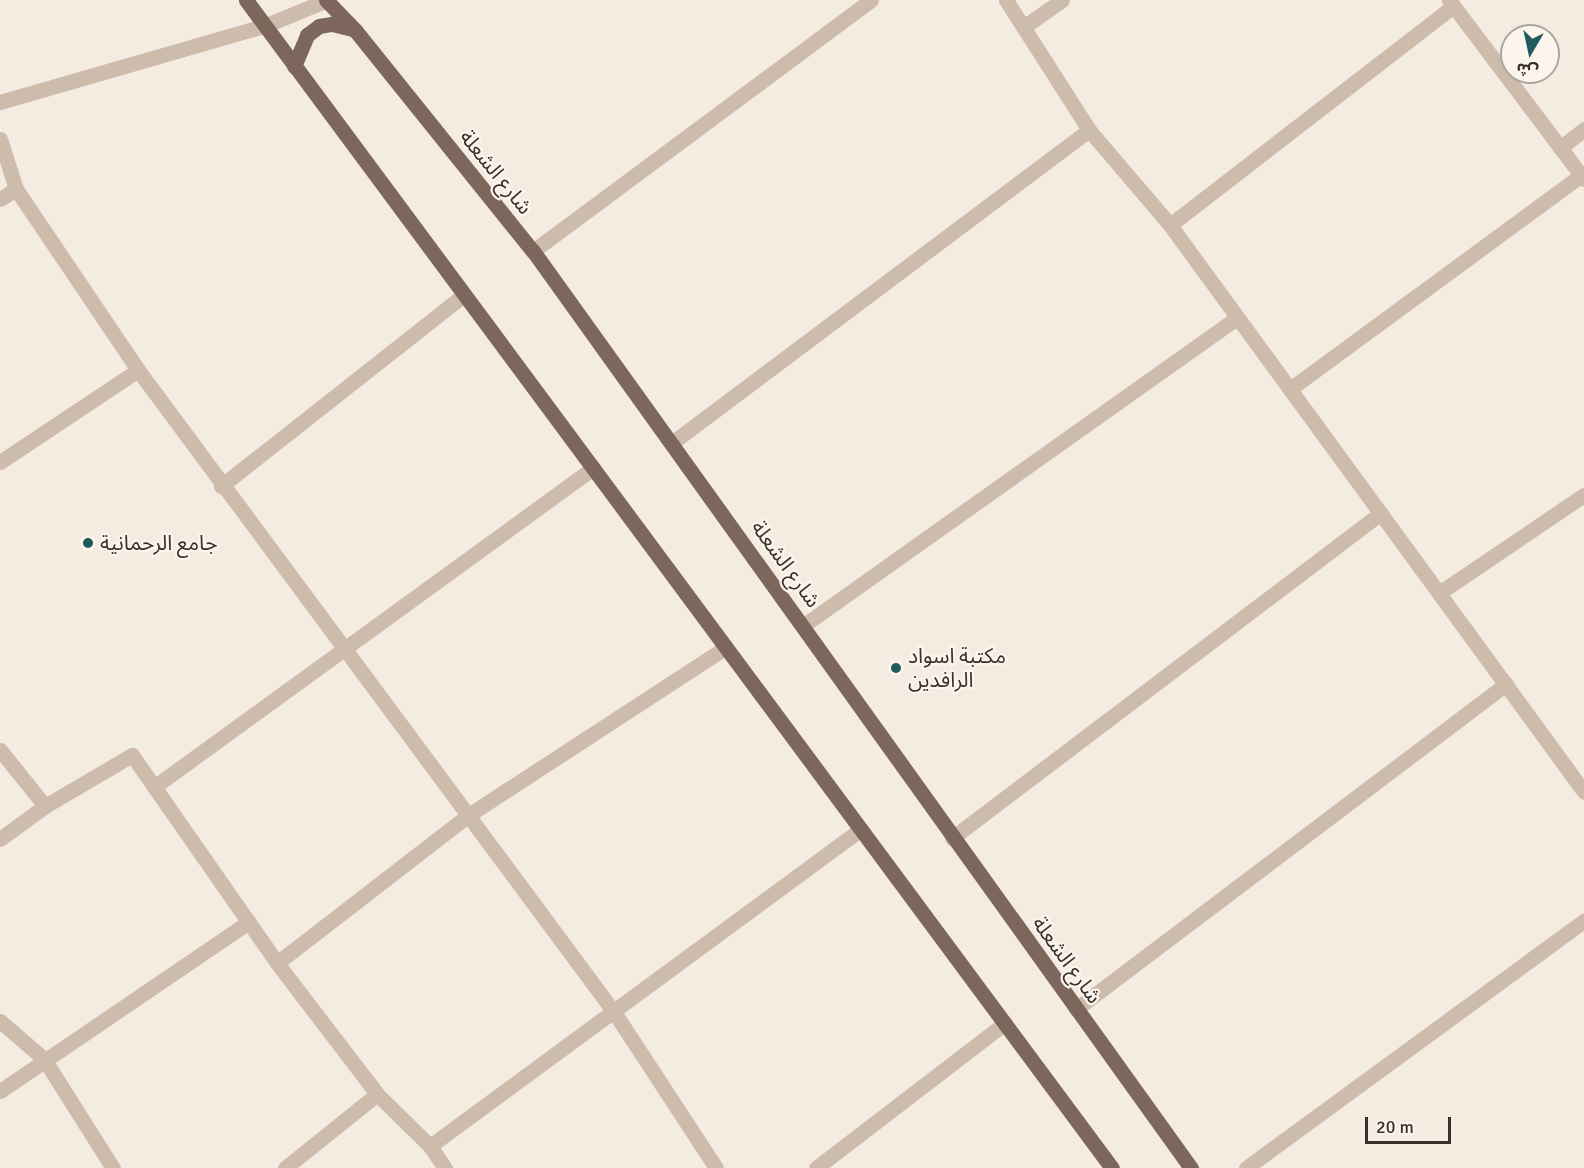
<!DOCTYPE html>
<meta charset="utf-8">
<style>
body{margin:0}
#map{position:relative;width:1584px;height:1168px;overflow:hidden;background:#f4ebe1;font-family:Signika,"Noto Sans Arabic",sans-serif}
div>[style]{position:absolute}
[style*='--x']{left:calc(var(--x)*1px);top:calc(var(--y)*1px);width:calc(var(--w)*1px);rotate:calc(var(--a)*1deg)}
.minor>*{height:15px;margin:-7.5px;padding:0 7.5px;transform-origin:7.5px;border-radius:7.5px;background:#cdbbac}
.major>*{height:15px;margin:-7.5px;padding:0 7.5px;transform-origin:7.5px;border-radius:7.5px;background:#7d675c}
.dots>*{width:16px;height:16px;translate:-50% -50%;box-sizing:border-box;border:3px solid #fbf5ee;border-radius:50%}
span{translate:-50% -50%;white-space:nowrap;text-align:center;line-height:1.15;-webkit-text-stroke:4.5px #fbf5ee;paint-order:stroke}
.street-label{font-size:21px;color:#3b302b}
.poi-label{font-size:21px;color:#3b302b}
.left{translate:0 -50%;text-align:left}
.north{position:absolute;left:1500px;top:24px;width:60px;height:60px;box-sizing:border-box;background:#fbf5ee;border:2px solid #aea6a0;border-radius:50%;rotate:189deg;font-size:16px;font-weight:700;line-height:24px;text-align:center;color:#3b302b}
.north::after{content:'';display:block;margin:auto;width:21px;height:27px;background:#1f5a5e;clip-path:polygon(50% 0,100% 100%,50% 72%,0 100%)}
.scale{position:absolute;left:1365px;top:1117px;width:86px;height:27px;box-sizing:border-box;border:3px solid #3b302b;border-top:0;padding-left:8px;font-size:18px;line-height:21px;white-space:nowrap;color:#3b302b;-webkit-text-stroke:4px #fbf5ee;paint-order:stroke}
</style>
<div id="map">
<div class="minor">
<div style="--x:1006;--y:0;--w:154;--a:57.4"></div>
<div style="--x:1089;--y:130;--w:125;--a:49.5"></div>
<div style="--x:1170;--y:225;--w:702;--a:53.86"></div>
<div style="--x:1449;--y:0;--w:224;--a:53"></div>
<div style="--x:1025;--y:26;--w:45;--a:-35.1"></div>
<div style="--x:0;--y:102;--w:275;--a:-16.1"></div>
<div style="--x:264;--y:26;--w:68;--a:-22.4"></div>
<div style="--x:0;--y:139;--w:52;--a:72.3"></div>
<div style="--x:16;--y:189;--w:218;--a:56"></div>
<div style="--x:138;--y:370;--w:799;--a:53.45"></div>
<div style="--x:614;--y:1012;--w:186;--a:56.8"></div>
<div style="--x:1560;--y:148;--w:31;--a:-38"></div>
<div style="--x:0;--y:199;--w:19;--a:-32"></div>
<div style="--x:1170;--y:225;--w:358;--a:-37.7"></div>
<div style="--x:533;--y:251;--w:421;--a:-36.6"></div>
<div style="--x:1290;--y:389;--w:361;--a:-36.3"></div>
<div style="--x:673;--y:442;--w:520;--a:-36.87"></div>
<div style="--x:0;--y:462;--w:166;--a:-33.7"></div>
<div style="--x:221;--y:486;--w:309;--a:-38.2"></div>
<div style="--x:1439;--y:593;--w:175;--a:-34.1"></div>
<div style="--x:804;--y:625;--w:529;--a:-35.37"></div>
<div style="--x:0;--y:750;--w:72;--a:51.2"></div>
<div style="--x:154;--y:787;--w:543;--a:-36"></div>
<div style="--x:952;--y:838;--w:538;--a:-37.15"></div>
<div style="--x:0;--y:839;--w:56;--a:-36.3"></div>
<div style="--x:45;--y:806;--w:101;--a:-30.4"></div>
<div style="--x:132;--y:755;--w:254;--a:55.1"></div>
<div style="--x:277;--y:963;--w:165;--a:52.6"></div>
<div style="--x:377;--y:1094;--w:74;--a:44.5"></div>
<div style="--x:430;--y:1146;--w:27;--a:56"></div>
<div style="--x:277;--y:963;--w:240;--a:-37.7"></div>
<div style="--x:467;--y:816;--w:309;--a:-33.1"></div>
<div style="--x:1076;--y:1009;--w:539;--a:-37.08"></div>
<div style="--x:0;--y:1021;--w:58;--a:40.8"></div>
<div style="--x:44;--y:1059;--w:129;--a:57.7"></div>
<div style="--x:0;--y:1091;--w:301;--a:-34.2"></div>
<div style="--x:430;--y:1146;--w:535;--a:-36.33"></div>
<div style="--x:285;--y:1168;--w:118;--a:-38.8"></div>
<div style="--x:816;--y:1168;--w:238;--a:-37.5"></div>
<div style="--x:1246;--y:1168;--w:419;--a:-36.2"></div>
</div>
<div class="major">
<div style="--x:246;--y:0;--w:1454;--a:53.45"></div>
<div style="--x:326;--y:0;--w:42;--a:46"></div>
<div style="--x:355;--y:30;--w:284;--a:51.2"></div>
<div style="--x:533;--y:251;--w:1129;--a:54.34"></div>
<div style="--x:294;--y:66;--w:34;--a:-67"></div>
<div style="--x:307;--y:35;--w:15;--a:-37"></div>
<div style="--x:319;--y:26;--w:13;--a:-9"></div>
<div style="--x:332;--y:24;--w:21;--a:14"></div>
</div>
<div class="dots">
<div style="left:88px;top:543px;background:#1f5a5e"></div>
<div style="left:896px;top:668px;background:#1f5a5e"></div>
</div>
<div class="street-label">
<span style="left:496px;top:172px;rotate:51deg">شارع الشعلة</span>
<span style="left:786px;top:564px;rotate:54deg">شارع الشعلة</span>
<span style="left:1067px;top:960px;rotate:54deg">شارع الشعلة</span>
</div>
<div class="poi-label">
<span class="left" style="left:100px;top:543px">جامع الرحمانية</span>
<span class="left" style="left:908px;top:668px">مكتبة اسواد<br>الرافدين</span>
</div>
<div class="north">ش</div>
<div class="scale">20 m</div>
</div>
